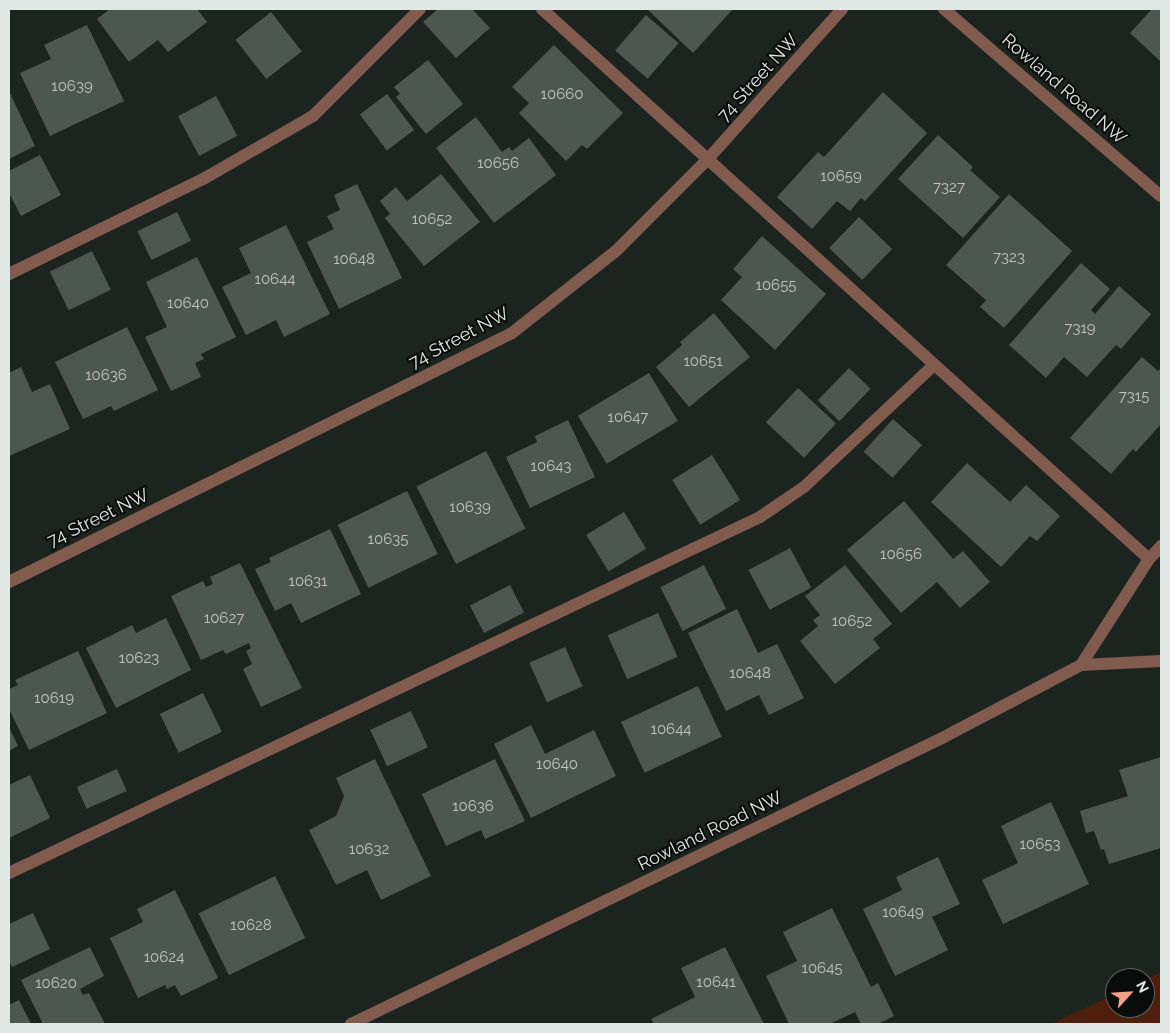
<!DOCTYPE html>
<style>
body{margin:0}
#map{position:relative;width:1170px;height:1033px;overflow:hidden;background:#1c2420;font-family:Raleway,sans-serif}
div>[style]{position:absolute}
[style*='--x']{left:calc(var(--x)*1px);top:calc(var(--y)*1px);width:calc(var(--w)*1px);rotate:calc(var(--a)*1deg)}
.green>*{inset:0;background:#4f1f0d}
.building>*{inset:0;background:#4d5752;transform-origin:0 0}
.service>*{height:12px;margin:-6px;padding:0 6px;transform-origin:6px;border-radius:6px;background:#815b4e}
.minor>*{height:12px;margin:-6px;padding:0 6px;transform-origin:6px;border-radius:6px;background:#815b4e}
span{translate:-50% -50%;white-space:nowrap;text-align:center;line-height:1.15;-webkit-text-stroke:4px #090c0a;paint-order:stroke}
.number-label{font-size:15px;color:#bdc4c0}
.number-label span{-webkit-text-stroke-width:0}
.street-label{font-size:18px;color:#e2e8e5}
.frame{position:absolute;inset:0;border:10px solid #e2e8e5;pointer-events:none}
.north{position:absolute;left:1105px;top:968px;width:50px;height:50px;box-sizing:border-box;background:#090c0a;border:1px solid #606462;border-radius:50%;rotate:64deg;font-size:14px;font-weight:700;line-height:20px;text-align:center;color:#e2e8e5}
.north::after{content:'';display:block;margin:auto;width:18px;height:22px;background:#f39f83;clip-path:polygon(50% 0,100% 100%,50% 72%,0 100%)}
</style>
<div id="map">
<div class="green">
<div style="clip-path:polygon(1161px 972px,1161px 1024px,1051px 1024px,1115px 994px,1115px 1008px,1145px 1008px,1145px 980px)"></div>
</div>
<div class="building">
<div style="clip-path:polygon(110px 9px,197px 9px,207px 22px,168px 52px,158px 40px,129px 62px,97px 19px)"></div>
<div style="clip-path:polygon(438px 9px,472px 9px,490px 28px,456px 58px,423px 22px)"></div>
<div style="clip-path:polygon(647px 9px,733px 9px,693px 53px)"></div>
<div style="clip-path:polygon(1152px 9px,1161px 9px,1161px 62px,1130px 33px)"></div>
<div style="left:271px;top:12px;width:50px;height:45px;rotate:52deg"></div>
<div style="left:646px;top:15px;width:43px;height:47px;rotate:41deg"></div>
<div style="clip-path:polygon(87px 25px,124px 101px,50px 136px,20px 73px,51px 59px,44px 45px)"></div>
<div style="clip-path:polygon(554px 45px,623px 113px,587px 149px,582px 145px,566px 161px,519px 113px,529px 103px,512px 87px)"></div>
<div style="clip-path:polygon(428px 60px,463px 104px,426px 134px,396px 97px,400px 94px,394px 87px)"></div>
<div style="clip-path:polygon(9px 91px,35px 146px,9px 159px)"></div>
<div style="clip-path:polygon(883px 92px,927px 133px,865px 201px,861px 198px,850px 211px,837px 201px,812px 229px,777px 197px,818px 152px,824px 157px)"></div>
<div style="left:387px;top:94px;width:45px;height:34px;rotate:53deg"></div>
<div style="left:216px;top:96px;width:45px;height:43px;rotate:62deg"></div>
<div style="clip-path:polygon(476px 117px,502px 152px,509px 147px,512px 151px,529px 138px,556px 175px,494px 223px,436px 148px)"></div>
<div style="clip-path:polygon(938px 135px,973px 167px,970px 170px,1000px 197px,963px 238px,898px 179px)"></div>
<div style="clip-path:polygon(40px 155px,61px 195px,21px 216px,9px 193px,9px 171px)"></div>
<div style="clip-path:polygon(441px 174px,480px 222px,424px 266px,385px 218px,390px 214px,380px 201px,396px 187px,407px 201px)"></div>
<div style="clip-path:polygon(357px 184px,402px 278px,339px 309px,307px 242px,334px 229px,327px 216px,340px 210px,334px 195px)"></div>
<div style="clip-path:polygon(1009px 194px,1072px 251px,1004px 328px,980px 307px,986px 300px,946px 265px)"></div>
<div style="left:177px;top:212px;width:32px;height:44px;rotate:64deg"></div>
<div style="left:859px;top:217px;width:46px;height:43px;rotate:44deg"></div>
<div style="clip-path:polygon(286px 225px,330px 314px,284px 337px,276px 320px,246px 335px,222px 287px,251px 273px,239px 248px)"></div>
<div style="clip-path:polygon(762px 236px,826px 294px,775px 350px,721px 300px,742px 277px,733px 269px)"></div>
<div style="left:92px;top:251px;width:43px;height:47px;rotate:64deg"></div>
<div style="clip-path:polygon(197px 257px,236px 337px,201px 354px,204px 359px,195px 363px,201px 377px,171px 391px,145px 337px,167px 327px,146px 282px)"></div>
<div style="clip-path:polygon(1081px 263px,1110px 289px,1091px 310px,1095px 314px,1119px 286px,1151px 314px,1121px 349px,1116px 345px,1087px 377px,1064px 357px,1046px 378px,1009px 345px)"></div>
<div style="clip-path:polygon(714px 313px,750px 357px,689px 407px,656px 367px,682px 345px,680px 342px)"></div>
<div style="clip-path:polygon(127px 327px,158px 390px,114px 411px,111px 406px,83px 419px,55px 362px)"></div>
<div style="clip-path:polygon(1142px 357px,1158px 371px,1161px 368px,1161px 424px,1136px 452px,1133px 449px,1111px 474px,1070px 438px)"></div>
<div style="clip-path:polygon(21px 367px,32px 392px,50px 384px,70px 429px,9px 456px,9px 373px)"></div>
<div style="left:849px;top:368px;width:30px;height:45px;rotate:44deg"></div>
<div style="left:649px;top:373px;width:56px;height:83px;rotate:59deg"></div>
<div style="left:798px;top:388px;width:52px;height:47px;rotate:43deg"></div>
<div style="left:893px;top:419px;width:39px;height:44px;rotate:42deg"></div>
<div style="clip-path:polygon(568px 420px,595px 477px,530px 508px,506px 457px,537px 442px,535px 436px)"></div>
<div style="left:486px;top:451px;width:87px;height:78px;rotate:63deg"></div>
<div style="left:712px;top:455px;width:53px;height:47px;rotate:58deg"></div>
<div style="clip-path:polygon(967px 463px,1010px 502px,1026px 485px,1060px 516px,1037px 541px,1030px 536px,1001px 567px,931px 502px)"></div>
<div style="left:407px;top:491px;width:70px;height:77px;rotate:64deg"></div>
<div style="clip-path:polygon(904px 501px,953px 559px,963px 551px,990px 582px,960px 608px,937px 582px,901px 613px,847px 550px)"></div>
<div style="left:624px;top:512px;width:43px;height:44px;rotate:59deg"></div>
<div style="clip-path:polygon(330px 529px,361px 594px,301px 623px,291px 603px,275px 611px,255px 569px,271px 562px,269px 558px)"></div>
<div style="left:790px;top:548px;width:45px;height:47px;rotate:62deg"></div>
<div style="clip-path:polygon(240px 563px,302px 688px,261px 707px,243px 669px,252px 664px,246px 651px,251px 648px,249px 643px,226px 654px,223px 650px,201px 660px,171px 596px,203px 581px,206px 587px,213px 584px,210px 577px)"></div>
<div style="left:704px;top:565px;width:49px;height:49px;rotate:63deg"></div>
<div style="clip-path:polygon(845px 565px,892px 624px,873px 639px,880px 648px,835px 684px,800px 641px,818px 626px,813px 620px,820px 615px,805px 596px)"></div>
<div style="left:510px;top:585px;width:31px;height:45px;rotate:63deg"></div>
<div style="clip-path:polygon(737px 609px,758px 653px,777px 644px,804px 698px,769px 715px,759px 695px,726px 711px,688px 633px)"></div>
<div style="left:658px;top:613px;width:48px;height:55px;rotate:66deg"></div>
<div style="clip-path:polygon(166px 618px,191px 670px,116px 708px,86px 648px,132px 625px,136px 633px)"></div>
<div style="left:565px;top:647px;width:43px;height:39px;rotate:66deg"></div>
<div style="clip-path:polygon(78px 651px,107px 713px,29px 750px,9px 709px,9px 689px,18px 685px,15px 680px)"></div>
<div style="left:698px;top:686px;width:56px;height:85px;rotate:65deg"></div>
<div style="left:203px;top:693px;width:43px;height:48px;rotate:64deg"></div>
<div style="left:411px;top:711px;width:40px;height:45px;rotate:65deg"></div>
<div style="clip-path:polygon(531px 725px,545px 754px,594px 730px,616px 776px,531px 818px,494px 744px)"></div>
<div style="clip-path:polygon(9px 727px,18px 746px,9px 751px)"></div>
<div style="clip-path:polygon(1161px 757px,1161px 848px,1109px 864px,1104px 849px,1101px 850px,1094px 831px,1086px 833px,1080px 811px,1128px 796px,1119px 770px)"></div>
<div style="clip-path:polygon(375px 759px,431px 876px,381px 900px,367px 870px,336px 885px,309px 830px,336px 816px,344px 796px,336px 778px)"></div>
<div style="clip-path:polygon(495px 759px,525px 821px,485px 839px,481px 830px,446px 846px,422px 794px)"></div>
<div style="left:117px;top:769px;width:24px;height:44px;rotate:66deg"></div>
<div style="clip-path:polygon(30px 775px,50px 818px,9px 838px,9px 785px)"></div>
<div style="clip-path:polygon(1051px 802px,1089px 884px,1003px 924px,982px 880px,1018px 863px,1001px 826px)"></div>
<div style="clip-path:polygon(938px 857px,960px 904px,932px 917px,948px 950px,895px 976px,863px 909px,902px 890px,896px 877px)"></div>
<div style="left:275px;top:876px;width:69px;height:85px;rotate:64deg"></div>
<div style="clip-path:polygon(175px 890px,218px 978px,181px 996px,175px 985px,167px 989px,165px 985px,138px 998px,110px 938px,143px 922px,137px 909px)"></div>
<div style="clip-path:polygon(832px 908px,871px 987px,878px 983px,894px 1016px,878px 1024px,861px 1024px,855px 1012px,830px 1024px,789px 1024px,766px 976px,797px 961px,783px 932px)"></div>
<div style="clip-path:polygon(33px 913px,50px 949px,12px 967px,9px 960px,9px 924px)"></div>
<div style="clip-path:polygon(90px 947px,104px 976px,80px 989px,83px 995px,89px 993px,105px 1024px,43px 1024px,21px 980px)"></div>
<div style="clip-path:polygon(725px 947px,764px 1024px,654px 1024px,651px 1019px,695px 997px,681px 968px)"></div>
<div style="clip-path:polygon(19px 1000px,31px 1024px,9px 1024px,9px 1005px)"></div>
</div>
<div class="service">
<div style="--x:542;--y:9;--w:819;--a:42.18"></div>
<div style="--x:9;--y:274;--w:218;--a:-26.1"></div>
<div style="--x:205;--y:178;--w:125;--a:-29.9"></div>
<div style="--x:313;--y:116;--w:151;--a:-45"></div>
<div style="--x:9;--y:873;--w:831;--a:-25.36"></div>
<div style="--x:760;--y:517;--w:53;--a:-34.3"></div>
<div style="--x:804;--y:487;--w:178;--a:-43.2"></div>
</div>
<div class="minor">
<div style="--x:944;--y:9;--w:286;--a:40.8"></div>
<div style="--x:9;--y:582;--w:561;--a:-26.34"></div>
<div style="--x:512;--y:333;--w:132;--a:-38.3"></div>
<div style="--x:616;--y:251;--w:130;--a:-45"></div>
<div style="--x:708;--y:159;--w:201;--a:-48.2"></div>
<div style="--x:1081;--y:665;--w:126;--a:-57.3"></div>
<div style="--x:1149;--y:559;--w:18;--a:-47"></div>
<div style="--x:351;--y:1024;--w:657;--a:-25.82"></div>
<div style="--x:942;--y:738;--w:157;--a:-27.7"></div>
<div style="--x:1081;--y:665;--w:80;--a:-2.9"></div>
</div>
<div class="number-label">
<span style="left:72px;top:87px">10639</span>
<span style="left:562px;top:95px">10660</span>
<span style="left:498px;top:164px">10656</span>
<span style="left:841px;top:177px">10659</span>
<span style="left:949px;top:188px">7327</span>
<span style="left:432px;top:220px">10652</span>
<span style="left:1009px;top:258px">7323</span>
<span style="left:354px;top:260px">10648</span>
<span style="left:275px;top:280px">10644</span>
<span style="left:776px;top:286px">10655</span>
<span style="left:188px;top:304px">10640</span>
<span style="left:1080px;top:329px">7319</span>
<span style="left:703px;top:362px">10651</span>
<span style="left:106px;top:376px">10636</span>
<span style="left:1134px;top:397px">7315</span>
<span style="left:628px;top:418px">10647</span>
<span style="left:551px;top:467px">10643</span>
<span style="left:470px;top:508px">10639</span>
<span style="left:388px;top:540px">10635</span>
<span style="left:901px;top:555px">10656</span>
<span style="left:308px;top:582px">10631</span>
<span style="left:224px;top:619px">10627</span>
<span style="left:852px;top:622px">10652</span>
<span style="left:139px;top:659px">10623</span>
<span style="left:750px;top:674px">10648</span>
<span style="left:54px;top:699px">10619</span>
<span style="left:671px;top:730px">10644</span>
<span style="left:557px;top:765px">10640</span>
<span style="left:473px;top:807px">10636</span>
<span style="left:1040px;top:845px">10653</span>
<span style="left:369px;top:850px">10632</span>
<span style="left:903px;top:913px">10649</span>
<span style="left:251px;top:926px">10628</span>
<span style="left:164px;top:958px">10624</span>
<span style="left:822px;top:969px">10645</span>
<span style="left:716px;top:983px">10641</span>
<span style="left:56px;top:984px">10620</span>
</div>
<div class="street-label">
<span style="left:758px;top:78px;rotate:-48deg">74 Street NW</span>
<span style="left:1064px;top:89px;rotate:41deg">Rowland Road NW</span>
<span style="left:459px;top:338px;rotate:-28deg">74 Street NW</span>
<span style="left:98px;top:518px;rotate:-26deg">74 Street NW</span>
<span style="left:710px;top:831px;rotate:-26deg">Rowland Road NW</span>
</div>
<div class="frame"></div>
<div class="north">N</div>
</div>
